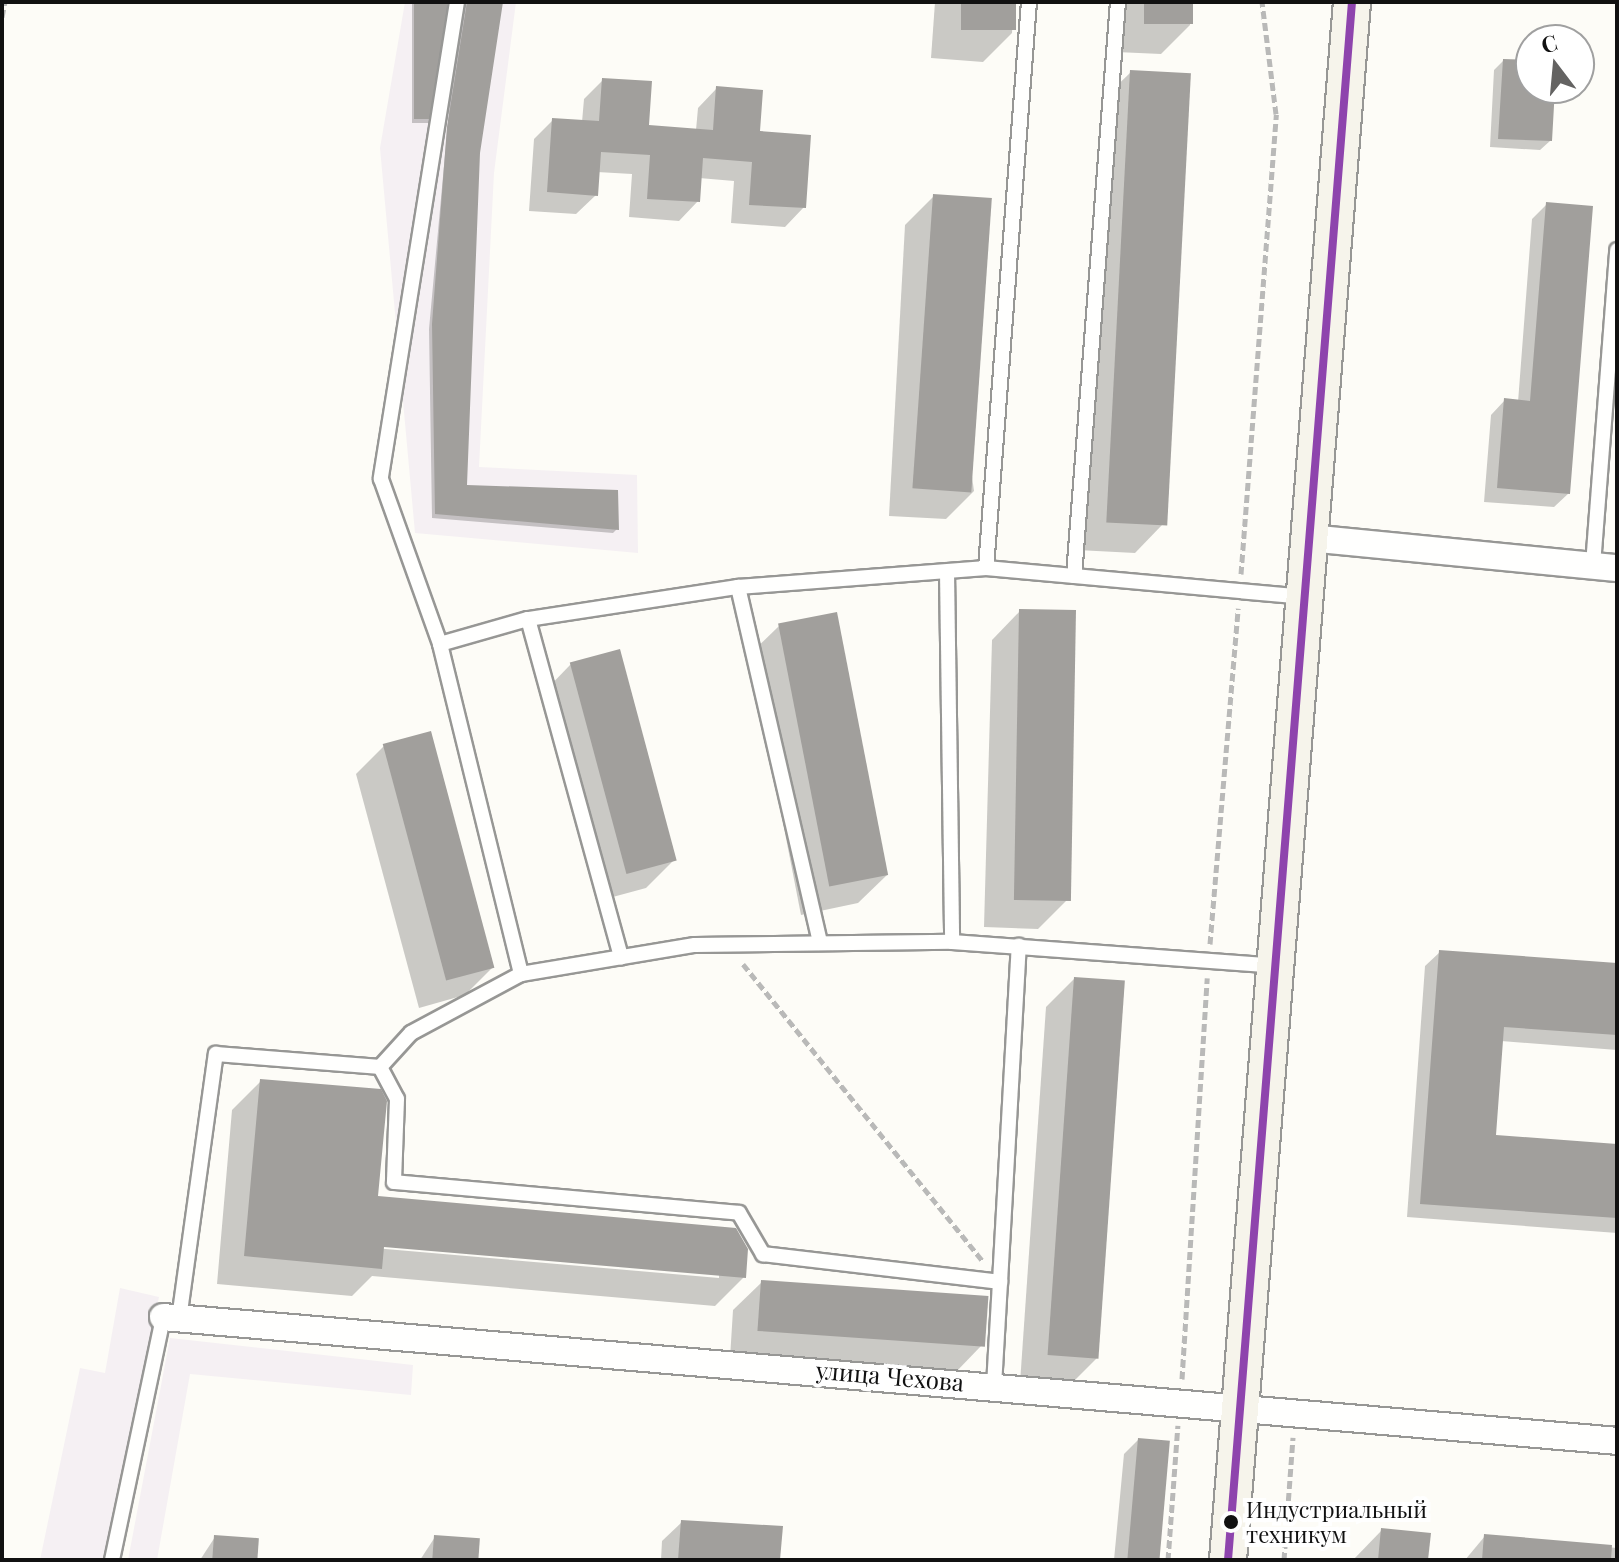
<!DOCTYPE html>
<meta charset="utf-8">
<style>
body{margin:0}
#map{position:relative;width:1619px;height:1562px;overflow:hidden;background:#fdfcf7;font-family:"Playfair Display",serif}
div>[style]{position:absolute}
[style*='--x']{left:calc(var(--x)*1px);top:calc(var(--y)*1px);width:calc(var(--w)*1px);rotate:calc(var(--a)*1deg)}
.industrial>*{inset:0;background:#f5f0f3}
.shadow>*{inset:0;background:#0003;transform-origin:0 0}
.building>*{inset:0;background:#a19f9c;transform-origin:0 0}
.path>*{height:5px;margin-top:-2.5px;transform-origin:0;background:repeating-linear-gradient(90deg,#b9b9b8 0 8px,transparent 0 12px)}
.roads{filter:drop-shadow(2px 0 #979795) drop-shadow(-2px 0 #979795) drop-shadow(0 2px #979795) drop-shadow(0 -2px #979795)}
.service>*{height:14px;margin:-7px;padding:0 7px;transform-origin:7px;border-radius:7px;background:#fffffe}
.minor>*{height:26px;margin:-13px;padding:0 13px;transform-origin:13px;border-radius:13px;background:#fffffe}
.secondary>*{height:36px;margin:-18px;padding:0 18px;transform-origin:18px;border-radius:18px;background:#f6f4eb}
.bus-1>*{height:8px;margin:-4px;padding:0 4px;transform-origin:4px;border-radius:4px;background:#8e44ad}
.dots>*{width:22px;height:22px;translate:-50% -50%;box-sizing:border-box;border:4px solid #fff;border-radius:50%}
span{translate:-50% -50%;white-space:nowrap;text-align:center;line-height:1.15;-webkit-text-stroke:8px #fff;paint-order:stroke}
.bus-label{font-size:22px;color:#111}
.left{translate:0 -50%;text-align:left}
.street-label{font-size:24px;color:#111}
.frame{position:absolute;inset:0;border:4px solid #111;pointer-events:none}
.north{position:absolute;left:1515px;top:24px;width:80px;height:80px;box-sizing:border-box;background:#fff;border:2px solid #a0a0a0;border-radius:50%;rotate:344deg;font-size:22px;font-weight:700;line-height:32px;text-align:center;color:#111}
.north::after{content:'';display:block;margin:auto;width:28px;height:36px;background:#646362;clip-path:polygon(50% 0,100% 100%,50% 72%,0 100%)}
</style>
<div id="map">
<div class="industrial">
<div style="clip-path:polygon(405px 2px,516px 2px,494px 173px,479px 467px,637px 475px,638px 553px,415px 533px,380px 148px)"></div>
<div style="clip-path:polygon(120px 1288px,159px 1297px,103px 1560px,40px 1560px,80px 1368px,105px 1373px)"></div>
<div style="clip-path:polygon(170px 1338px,413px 1365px,411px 1395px,190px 1374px,157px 1560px,128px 1560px)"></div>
</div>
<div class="shadow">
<div style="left:412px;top:2px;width:33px;height:121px"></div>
<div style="clip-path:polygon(459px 2px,501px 2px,478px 153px,465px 487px,617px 529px,613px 533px,432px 518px,429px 329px)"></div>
<div style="clip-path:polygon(935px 2px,1014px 2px,1012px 33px,983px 62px,931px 58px)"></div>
<div style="clip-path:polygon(1118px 2px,1191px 2px,1190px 25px,1161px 54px,1116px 52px)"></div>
<div style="clip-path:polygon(1503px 61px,1531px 62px,1531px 88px,1553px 88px,1550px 141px,1540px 150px,1490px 147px,1494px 70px)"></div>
<div style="clip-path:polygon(1131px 72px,1163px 524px,1135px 553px,1077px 550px,1102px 100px)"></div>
<div style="clip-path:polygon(603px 80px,647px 127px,696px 130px,698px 108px,717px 88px,758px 133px,804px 207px,785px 227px,731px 223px,734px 181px,699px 178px,698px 201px,679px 221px,629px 217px,632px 174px,597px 172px,596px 195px,576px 214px,529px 211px,534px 139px,553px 120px,582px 122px,584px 99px)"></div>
<div style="clip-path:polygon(934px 196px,974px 491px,946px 519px,889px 516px,905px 225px)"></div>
<div style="clip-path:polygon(1547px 204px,1569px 493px,1554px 507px,1484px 502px,1491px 415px,1505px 400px,1518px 402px,1532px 219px)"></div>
<div style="clip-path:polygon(1020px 611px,1067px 900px,1038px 929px,984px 927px,992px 640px)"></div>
<div style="clip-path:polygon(779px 626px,887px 875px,858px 903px,801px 915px,750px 654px)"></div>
<div style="clip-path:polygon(571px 664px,674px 860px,646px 888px,598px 901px,543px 693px)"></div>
<div style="clip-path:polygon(384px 746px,493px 967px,465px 995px,419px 1008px,356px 774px)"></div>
<div style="clip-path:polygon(1440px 952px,1617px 965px,1617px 1050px,1501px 1041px,1494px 1137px,1617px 1146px,1617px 1233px,1407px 1217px,1425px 966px)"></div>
<div style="clip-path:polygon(1074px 979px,1097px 1358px,1068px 1387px,1020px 1383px,1046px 1007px)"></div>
<div style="clip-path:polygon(evenodd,261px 1081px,376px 1198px,744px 1277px,715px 1306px,372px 1276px,352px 1296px,217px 1284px,232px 1110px,261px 1081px,374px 1244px,719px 1274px,719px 1278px,374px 1248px,374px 1244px)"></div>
<div style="clip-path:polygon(762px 1282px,982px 1345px,954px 1374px,730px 1358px,733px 1310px)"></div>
<div style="clip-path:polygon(1138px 1440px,1157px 1560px,1114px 1560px,1124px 1454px)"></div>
<div style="clip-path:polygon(682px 1522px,778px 1560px,661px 1560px,662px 1541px)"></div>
<div style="clip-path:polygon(1382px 1530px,1426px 1560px,1353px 1560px)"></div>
<div style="clip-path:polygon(1485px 1536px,1617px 1548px,1617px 1560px,1465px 1560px)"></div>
<div style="clip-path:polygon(215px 1537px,255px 1560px,200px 1560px)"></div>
<div style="clip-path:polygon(435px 1537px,476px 1560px,420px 1560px)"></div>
</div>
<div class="building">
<div style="left:414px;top:2px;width:33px;height:117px"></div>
<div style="clip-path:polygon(467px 2px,503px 2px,480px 153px,467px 485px,618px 490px,619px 530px,435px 514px,432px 324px,447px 127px)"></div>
<div style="left:961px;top:2px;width:55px;height:28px"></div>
<div style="left:1144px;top:2px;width:49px;height:22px"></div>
<div style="clip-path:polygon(1503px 59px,1531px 60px,1531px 88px,1555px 88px,1552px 141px,1498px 139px)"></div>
<div style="left:1130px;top:70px;width:61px;height:453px;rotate:3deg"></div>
<div style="clip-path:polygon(602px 78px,652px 81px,649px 125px,713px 130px,716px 86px,763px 90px,760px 131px,811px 135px,806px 208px,749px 205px,752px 162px,703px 158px,700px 202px,647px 199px,650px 155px,601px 152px,598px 196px,547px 192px,552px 118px,599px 121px)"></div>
<div style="left:933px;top:194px;width:59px;height:295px;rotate:4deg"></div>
<div style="clip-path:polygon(1546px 202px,1593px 206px,1570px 494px,1497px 488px,1504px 398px,1530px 401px)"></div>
<div style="left:1019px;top:609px;width:57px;height:291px;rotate:1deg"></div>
<div style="left:837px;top:612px;width:268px;height:60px;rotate:79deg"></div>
<div style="left:620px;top:649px;width:219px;height:52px;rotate:75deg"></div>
<div style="left:431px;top:731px;width:245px;height:50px;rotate:75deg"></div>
<div style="clip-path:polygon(1439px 950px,1617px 963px,1617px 1035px,1504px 1027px,1496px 1135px,1617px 1144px,1617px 1218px,1420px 1204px)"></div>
<div style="left:1074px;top:977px;width:51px;height:379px;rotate:4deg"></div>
<div style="clip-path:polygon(260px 1079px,381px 1089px,387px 1101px,378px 1196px,736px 1228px,748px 1249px,746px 1278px,384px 1247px,382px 1269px,244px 1256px)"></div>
<div style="left:761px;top:1280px;width:228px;height:51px;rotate:4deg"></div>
<div style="left:1138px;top:1438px;width:32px;height:123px;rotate:5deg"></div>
<div style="clip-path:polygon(681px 1520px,783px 1526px,780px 1560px,678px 1560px)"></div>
<div style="clip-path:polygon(1381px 1528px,1431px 1533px,1428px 1560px,1378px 1560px)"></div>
<div style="clip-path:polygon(1484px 1534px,1612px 1545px,1611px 1560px,1482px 1560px)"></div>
<div style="left:214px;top:1535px;width:45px;height:25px;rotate:4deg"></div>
<div style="left:434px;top:1535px;width:46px;height:25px;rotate:4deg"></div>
</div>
<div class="path">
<div style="--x:2;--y:17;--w:15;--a:-79"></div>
<div style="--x:1241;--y:574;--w:461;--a:-85.6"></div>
<div style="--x:1276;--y:114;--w:113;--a:-97.1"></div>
<div style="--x:1210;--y:944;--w:337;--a:-85.2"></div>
<div style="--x:743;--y:964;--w:382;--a:51.1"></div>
<div style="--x:1182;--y:1379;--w:402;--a:-86.4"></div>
<div style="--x:1168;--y:1560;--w:135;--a:-85.8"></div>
<div style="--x:1284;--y:1560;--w:123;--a:-85.8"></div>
</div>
<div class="roads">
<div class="service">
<div style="--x:457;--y:2;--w:483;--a:99.1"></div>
<div style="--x:381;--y:479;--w:175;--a:70.3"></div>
<div style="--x:440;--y:644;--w:340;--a:76.2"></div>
<div style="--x:1593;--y:565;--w:316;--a:-85.6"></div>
<div style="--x:986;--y:568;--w:568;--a:-85.66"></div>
<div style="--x:947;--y:572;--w:370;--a:89.2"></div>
<div style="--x:1074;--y:576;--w:576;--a:-85.62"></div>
<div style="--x:738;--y:587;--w:365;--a:77"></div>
<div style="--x:528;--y:619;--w:351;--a:74.6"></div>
<div style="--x:440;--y:644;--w:91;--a:-15.9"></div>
<div style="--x:528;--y:619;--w:212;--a:-8.7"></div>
<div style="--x:738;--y:587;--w:249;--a:-4.4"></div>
<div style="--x:986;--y:568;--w:318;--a:5.2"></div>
<div style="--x:380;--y:1067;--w:46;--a:-47.6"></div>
<div style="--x:411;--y:1033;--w:125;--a:-28.2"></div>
<div style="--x:521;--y:974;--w:176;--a:-9.5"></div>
<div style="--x:695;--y:945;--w:257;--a:-0.7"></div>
<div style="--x:952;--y:942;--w:324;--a:4.2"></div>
<div style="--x:1000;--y:1282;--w:337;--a:-86.8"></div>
<div style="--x:179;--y:1319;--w:268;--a:-82.1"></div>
<div style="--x:216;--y:1054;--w:165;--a:4.5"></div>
<div style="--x:380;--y:1067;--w:36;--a:62"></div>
<div style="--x:397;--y:1099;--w:83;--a:92.1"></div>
<div style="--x:394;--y:1182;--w:346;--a:5.1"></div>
<div style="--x:739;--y:1213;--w:48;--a:59.7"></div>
<div style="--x:763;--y:1254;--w:239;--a:6.7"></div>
<div style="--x:1000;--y:1282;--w:103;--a:93.3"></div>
<div style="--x:112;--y:1560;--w:248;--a:-78.1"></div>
</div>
<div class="minor">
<div style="--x:1309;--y:538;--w:309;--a:5.6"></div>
<div style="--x:163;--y:1317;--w:1459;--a:4.87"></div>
</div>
<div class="secondary">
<div style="--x:1228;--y:1560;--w:1563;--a:-85.45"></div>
</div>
</div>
<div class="bus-1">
<div style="--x:1228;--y:1560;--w:1563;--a:-85.45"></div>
</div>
<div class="dots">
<div style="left:1231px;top:1522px;background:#111"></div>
</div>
<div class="bus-label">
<span class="left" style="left:1246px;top:1522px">Индустриальный<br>техникум</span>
</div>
<div class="street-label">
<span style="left:890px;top:1376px;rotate:5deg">улица Чехова</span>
</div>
<div class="frame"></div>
<div class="north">С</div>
</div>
